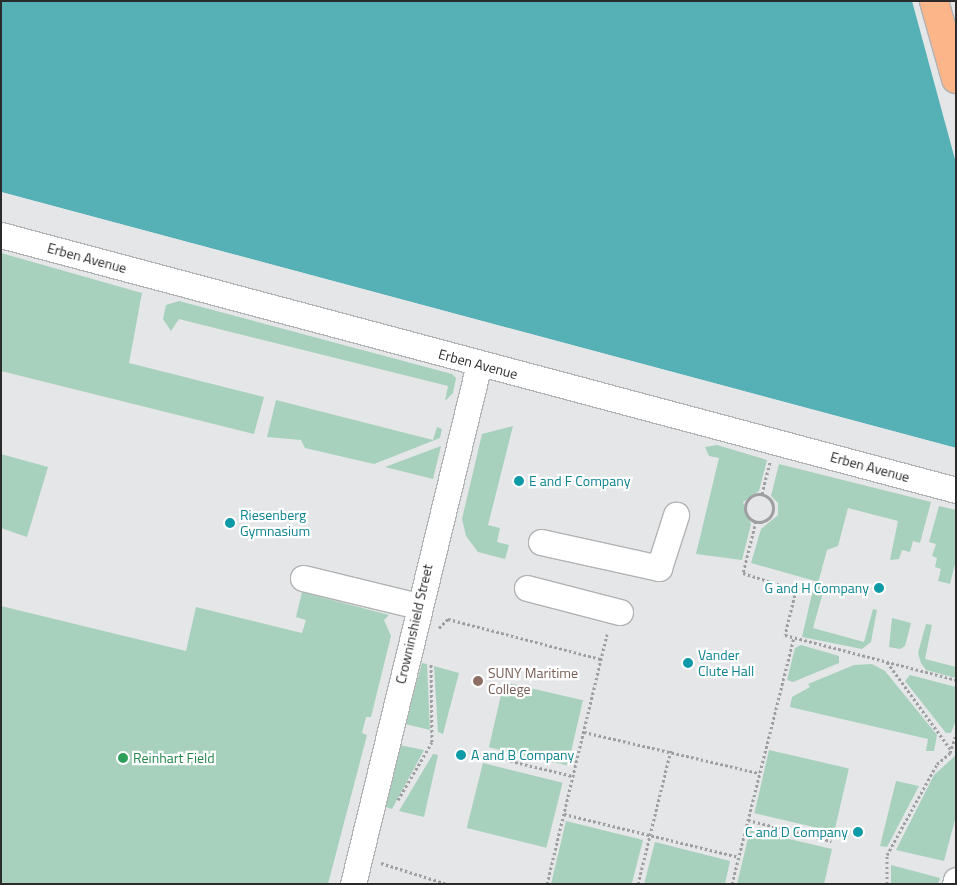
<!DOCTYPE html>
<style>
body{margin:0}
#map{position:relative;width:957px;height:885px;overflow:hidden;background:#e5e6e8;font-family:"Titillium Web",sans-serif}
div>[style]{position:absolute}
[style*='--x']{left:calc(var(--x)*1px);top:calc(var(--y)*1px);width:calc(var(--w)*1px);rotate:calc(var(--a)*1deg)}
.green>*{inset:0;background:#a7d1bc;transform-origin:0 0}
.water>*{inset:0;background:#56b1b7}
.pier>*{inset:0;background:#e5e6e8;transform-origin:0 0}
.path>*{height:3px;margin-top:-1.5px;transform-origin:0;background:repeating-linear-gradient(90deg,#9f9fa1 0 2.5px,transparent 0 5px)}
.path>.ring{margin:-1.5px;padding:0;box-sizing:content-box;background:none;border:3px solid #9f9fa1;border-radius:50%}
.roads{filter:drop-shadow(1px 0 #b1b2b3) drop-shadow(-1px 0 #b1b2b3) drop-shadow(0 1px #b1b2b3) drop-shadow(0 -1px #b1b2b3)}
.minor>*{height:25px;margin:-12.5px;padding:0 12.5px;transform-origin:12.5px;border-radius:12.5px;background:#fff}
.highway>*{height:28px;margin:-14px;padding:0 14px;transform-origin:14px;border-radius:14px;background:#fbb589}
.dots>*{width:14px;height:14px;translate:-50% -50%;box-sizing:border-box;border:2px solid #fff;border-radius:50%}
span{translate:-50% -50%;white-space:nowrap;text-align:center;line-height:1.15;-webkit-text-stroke:4.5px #fff;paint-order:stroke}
.street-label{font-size:14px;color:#2b2b2c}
.culture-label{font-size:14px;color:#0d838f}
.left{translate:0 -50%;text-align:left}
.right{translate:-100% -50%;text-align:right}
.education-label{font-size:14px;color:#785e54}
.leisure-label{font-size:14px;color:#27864d}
.frame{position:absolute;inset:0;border:2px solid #2b2b2c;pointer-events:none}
</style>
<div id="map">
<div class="green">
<div style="clip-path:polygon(1px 253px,142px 293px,129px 363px,264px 397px,254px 434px,1px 371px)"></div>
<div style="clip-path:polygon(179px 301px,452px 374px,456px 378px,453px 393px,445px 401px,448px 386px,179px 319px,171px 331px,163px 319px,166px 305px)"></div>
<div style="clip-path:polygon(276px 400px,433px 440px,437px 427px,442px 429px,440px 438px,374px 464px,305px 448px,301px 440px,267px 437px)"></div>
<div style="clip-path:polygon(513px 426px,488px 525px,500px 528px,497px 542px,509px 545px,505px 559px,478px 552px,466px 536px,462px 519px,482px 434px)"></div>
<div style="clip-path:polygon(717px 445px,767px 460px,759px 491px,743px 502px,751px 524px,742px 560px,696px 554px,719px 458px,709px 456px,705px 447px)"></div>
<div style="clip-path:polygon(441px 446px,433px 479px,385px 467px)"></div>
<div style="clip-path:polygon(1px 454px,48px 467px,27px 537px,1px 528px)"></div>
<div style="clip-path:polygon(779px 464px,931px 502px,920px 543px,913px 541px,910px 552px,902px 550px,899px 559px,890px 560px,889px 565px,898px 521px,848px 508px,838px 546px,827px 550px,818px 583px,825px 585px,813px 628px,864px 642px,873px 609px,877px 610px,871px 642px,862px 649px,802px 637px,815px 581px,751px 563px,761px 529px,778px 515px,778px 503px,771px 496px)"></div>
<div style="clip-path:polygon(939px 506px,956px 510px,956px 560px,950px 584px,938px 581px,941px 569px,935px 567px,937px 558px,932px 556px,936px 544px,929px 542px)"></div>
<div style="clip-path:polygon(302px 592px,389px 615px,384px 620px,391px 636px,371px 717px,366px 717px,362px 733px,367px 735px,328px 884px,1px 884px,1px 606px,186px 651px,196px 607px,302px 633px,306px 620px,296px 617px)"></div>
<div style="clip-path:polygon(892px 618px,911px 623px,905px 646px,900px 649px,889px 647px)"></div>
<div style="clip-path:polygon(926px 624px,932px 625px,925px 659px,956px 667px,956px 678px,926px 670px,921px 663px,918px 653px)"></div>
<div style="clip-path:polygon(801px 645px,839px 656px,839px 663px,793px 682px,787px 680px,795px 648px)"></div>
<div style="clip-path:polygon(422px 663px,427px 664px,430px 730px,405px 724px)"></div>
<div style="clip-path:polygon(872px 664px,885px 671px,937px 735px,934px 751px,926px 751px,928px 739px,790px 707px,792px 697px,810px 687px,808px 684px,854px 665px)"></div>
<div style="clip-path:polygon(434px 666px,459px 673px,443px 734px,438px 732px)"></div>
<div style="clip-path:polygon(910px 675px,956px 687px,956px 720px,951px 733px,946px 733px,905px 681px)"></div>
<div style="left:504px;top:682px;width:81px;height:67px;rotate:13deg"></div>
<div style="clip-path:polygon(399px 745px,424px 750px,392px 809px,386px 807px)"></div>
<div style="left:769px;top:750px;width:82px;height:65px;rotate:13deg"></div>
<div style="clip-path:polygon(433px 754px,438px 755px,424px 817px,399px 811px)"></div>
<div style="clip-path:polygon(956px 755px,956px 816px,944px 861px,896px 850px,934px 775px)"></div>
<div style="left:483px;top:763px;width:82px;height:67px;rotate:14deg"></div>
<div style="clip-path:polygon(896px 781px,919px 786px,887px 847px,880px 846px)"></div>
<div style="clip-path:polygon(566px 821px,643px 840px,632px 883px,551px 884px)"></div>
<div style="clip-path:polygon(750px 830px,832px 849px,824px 884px,737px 884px)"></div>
<div style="clip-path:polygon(655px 842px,730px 861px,725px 884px,644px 884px)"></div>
<div style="clip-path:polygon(891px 865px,940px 878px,938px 884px,891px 884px)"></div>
</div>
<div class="water">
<div style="clip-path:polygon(1px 1px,956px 1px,956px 448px,1px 192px)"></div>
</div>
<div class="pier">
<div style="clip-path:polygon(912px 1px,956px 1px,956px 163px)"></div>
<div style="left:1px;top:192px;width:989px;height:2px;rotate:15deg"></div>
</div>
<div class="path">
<div style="--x:762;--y:494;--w:34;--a:-76"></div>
<div class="ring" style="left:745px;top:494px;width:25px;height:25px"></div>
<div style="--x:756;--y:521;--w:54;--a:104"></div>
<div style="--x:743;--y:573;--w:56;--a:17.8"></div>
<div style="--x:796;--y:590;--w:46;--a:103.7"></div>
<div style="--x:785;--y:635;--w:177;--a:14.7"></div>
<div style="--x:439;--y:628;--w:13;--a:-45"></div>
<div style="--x:448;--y:619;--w:158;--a:14.7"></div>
<div style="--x:887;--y:662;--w:109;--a:54"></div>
<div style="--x:584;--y:732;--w:180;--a:13.2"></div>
<div style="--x:486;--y:755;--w:89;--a:13.6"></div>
<div style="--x:398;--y:800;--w:67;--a:-59.6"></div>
<div style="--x:432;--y:742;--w:79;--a:-90.7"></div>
<div style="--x:564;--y:814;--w:180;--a:13.8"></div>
<div style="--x:748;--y:820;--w:86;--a:14.2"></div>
<div style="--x:381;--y:863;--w:69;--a:17.7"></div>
<div style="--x:547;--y:884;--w:257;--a:-76.5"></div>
<div style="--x:638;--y:884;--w:138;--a:-76.2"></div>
<div style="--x:732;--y:884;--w:255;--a:-75.9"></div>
<div style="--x:887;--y:884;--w:29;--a:-90"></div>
<div style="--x:887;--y:855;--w:104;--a:-61.2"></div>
<div style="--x:937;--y:764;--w:17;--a:-40"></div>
<div style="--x:950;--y:753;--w:20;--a:-72"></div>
</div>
<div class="roads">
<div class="minor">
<div style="--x:1;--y:235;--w:988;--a:14.95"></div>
<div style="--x:541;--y:542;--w:121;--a:12.4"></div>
<div style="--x:659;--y:568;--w:56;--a:-72.2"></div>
<div style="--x:303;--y:578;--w:118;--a:13.7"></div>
<div style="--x:527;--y:588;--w:96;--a:14.5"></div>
<div style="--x:353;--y:884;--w:535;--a:-76.38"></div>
<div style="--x:955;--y:884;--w:4;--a:-76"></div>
</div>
<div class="highway">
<div style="--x:934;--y:1;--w:81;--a:74.2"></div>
</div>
</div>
<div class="dots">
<div style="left:519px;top:481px;background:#0f9aa8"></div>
<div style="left:230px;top:523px;background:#0f9aa8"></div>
<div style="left:879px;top:588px;background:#0f9aa8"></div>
<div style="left:688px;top:663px;background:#0f9aa8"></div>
<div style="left:478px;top:681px;background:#8d6e63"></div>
<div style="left:461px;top:755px;background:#0f9aa8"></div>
<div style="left:123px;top:758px;background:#2e9e5b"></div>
<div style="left:858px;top:832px;background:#0f9aa8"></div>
</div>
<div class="street-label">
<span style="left:87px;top:258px;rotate:15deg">Erben Avenue</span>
<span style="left:478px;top:364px;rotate:15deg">Erben Avenue</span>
<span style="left:870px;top:467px;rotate:15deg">Erben Avenue</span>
<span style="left:414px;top:624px;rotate:-77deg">Crowninshield Street</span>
</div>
<div class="culture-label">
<span class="left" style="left:529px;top:481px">E and F Company</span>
<span class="left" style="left:240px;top:523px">Riesenberg<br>Gymnasium</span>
<span class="right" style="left:869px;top:588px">G and H Company</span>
<span class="left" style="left:698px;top:663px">Vander<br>Clute Hall</span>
<span class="left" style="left:471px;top:755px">A and B Company</span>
<span class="right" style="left:848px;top:832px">C and D Company</span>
</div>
<div class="education-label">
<span class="left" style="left:488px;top:681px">SUNY Maritime<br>College</span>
</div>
<div class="leisure-label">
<span class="left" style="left:133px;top:758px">Reinhart Field</span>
</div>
<div class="frame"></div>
</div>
